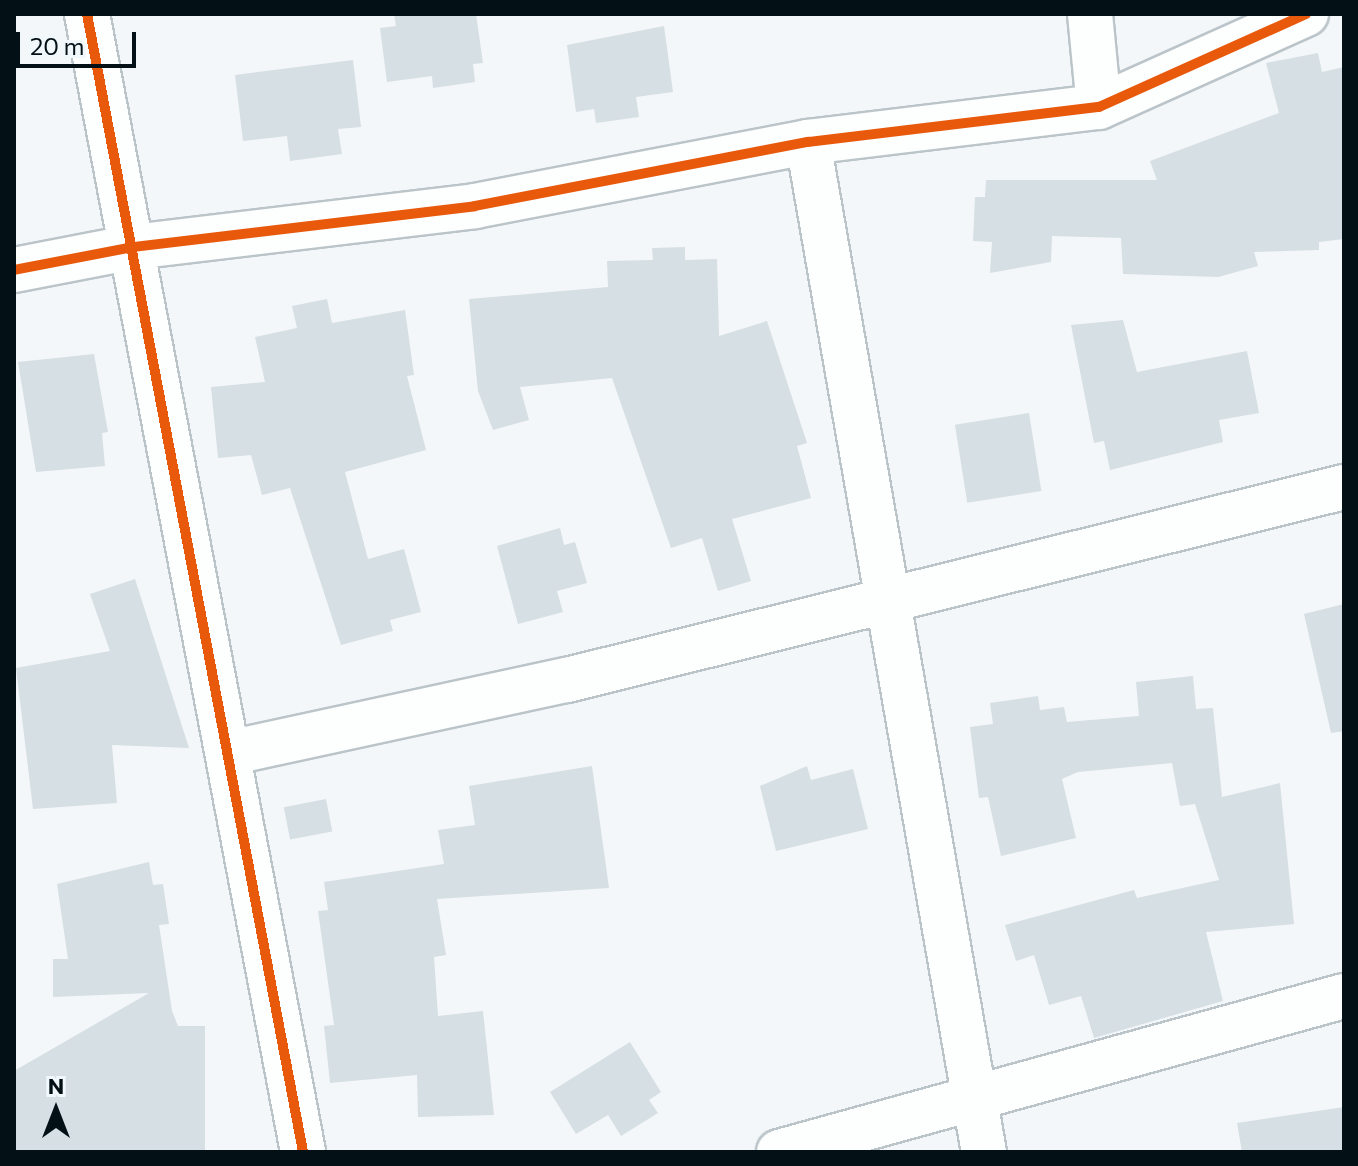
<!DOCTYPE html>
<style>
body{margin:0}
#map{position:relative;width:1358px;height:1166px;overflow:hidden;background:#f3f7f9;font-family:Commissioner,sans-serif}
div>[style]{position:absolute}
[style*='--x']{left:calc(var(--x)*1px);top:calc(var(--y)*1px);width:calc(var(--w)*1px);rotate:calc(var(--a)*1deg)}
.building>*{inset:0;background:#d6dfe3;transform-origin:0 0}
.roads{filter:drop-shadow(2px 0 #bbc4c9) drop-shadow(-2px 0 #bbc4c9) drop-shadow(0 2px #bbc4c9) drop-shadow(0 -2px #bbc4c9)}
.minor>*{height:44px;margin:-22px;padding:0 22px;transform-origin:22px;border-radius:22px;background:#fdfefe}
.cycleway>*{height:10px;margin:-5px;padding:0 5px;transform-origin:5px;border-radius:5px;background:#e8590c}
span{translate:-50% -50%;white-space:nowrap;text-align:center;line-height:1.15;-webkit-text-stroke:8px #f0f8fc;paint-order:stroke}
.frame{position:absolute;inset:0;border:16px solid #031016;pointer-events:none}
.north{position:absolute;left:16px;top:1070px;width:80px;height:80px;-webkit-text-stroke:6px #f0f8fc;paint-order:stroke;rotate:0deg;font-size:22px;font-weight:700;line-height:32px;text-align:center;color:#031016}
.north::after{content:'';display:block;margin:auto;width:28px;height:36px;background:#031016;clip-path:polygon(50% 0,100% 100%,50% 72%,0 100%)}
.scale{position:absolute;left:16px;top:32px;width:120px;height:36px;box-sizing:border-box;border:4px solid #031016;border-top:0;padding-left:10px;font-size:24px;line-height:28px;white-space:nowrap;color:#031016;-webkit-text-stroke:6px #f0f8fc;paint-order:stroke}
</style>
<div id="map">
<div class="building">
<div style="clip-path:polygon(394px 14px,476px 14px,483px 63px,473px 64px,475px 82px,433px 88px,432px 76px,387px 82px,380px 28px,396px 26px)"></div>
<div style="clip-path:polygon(664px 26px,673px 92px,636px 97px,639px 117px,596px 123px,594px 109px,576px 112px,567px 45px)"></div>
<div style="clip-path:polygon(1318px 53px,1322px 72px,1344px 67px,1344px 239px,1319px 242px,1319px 250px,1254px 252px,1258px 266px,1218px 277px,1123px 274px,1121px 238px,1052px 236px,1051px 262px,990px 273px,992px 242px,973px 241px,975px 197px,985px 197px,986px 180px,1157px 180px,1150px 161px,1279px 113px,1266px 63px)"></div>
<div style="clip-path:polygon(353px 60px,361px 127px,338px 129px,342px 154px,290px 161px,287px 136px,243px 141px,235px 75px)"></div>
<div style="clip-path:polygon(685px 247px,685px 260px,717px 259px,719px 336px,767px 321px,807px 443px,797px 446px,811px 498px,732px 519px,751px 581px,718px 591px,702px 538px,671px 548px,612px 378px,520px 387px,529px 420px,493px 430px,478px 391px,469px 299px,608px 287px,607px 261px,653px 260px,652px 248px)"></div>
<div style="clip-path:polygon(327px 299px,332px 323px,405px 310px,414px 375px,407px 376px,426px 450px,345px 472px,368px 559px,404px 549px,421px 612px,390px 620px,393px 631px,341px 645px,290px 488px,262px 495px,251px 455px,218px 458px,211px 387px,265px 382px,255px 337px,297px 328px,292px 306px)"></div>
<div style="clip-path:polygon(1123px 320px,1137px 372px,1247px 351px,1259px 413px,1219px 420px,1223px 442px,1110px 470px,1104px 441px,1094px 443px,1071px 325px)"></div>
<div style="clip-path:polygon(94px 354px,108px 432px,102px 433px,105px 466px,36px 472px,18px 362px)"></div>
<div style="left:1029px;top:413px;width:79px;height:75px;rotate:81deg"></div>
<div style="clip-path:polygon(560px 528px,564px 545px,575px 542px,587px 583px,557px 591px,563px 612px,518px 624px,497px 546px)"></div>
<div style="clip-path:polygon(135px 579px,189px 748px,112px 745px,117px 803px,33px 809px,16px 668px,110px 651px,90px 594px)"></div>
<div style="clip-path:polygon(1344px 604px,1344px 731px,1331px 733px,1304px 614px)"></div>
<div style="clip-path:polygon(1193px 676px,1196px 709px,1213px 708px,1222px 797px,1280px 783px,1294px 924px,1206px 932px,1223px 1001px,1094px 1038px,1081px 996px,1049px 1005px,1034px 955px,1016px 961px,1005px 925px,1134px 890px,1137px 898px,1219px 880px,1195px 804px,1180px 806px,1172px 763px,1078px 772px,1062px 779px,1076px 838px,1001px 856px,988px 797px,979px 798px,970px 727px,993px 724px,990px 703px,1038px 696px,1040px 710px,1064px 707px,1067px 722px,1139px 716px,1136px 682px)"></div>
<div style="clip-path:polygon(592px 766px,609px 888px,437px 899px,446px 955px,434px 957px,438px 1016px,483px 1011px,494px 1115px,418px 1117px,417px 1075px,330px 1083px,324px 1026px,334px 1025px,318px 911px,328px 910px,324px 882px,444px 864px,438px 830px,475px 825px,469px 786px)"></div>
<div style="clip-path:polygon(807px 766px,811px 780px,853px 769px,868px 829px,776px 851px,760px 786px)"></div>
<div style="left:326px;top:799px;width:33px;height:43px;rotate:79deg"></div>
<div style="clip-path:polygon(149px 862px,153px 885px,163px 884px,169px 924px,159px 925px,172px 1011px,178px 1026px,205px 1026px,205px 1152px,14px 1152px,14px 1071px,149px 993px,53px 997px,53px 959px,68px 959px,57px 884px)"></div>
<div style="clip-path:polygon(630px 1042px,661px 1092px,649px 1100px,658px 1113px,621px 1136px,608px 1115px,576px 1134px,550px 1092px)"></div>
<div style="clip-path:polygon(1344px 1107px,1344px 1152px,1242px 1152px,1237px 1123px)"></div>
</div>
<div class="roads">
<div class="minor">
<div style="--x:87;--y:14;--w:1158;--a:79.25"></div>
<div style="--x:1090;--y:14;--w:93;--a:84.5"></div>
<div style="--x:808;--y:142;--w:1025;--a:80.12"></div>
<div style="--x:14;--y:270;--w:121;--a:-10.9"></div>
<div style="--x:133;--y:247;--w:344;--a:-6.8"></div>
<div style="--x:475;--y:206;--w:339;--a:-10.9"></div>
<div style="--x:808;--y:142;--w:293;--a:-6.9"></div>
<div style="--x:1099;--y:107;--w:227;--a:-24.2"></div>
<div style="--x:228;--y:753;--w:347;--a:-12.2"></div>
<div style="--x:567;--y:680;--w:801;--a:-13.95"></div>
<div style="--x:779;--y:1152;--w:586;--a:-15.44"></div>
</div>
</div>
<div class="cycleway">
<div style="--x:87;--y:14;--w:1158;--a:79.25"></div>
<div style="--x:14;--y:270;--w:121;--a:-10.9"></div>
<div style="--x:133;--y:247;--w:344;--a:-6.8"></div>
<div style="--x:475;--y:206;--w:339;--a:-10.9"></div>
<div style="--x:808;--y:142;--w:293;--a:-6.9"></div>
<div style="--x:1099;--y:107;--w:227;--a:-24.2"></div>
</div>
<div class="frame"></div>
<div class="north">N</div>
<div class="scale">20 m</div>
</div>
